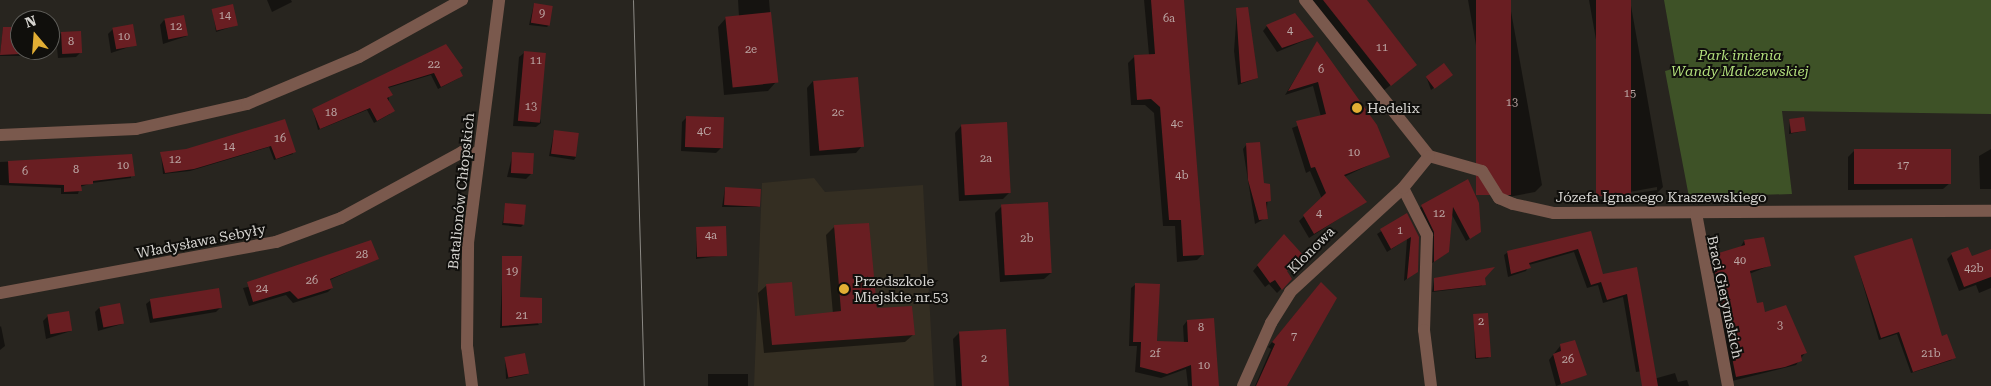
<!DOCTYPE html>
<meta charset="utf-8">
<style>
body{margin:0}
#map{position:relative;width:1991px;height:386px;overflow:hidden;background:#28251f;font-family:"Roboto Serif",serif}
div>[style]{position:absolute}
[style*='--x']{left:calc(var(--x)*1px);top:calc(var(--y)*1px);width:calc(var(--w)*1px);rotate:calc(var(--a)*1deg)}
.built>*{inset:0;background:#342e22}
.green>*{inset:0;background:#3e5227}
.shadow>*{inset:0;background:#0007;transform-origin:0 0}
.building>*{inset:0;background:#691e22;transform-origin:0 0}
.minor>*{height:12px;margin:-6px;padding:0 6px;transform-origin:6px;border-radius:6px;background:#7a594d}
.tram>*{height:1px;margin:-0.5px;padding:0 0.5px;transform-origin:0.5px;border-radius:0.5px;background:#8c8a85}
.dots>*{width:14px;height:14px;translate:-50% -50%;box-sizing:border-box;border:2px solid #100f0c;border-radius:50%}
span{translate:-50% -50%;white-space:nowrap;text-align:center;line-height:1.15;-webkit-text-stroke:4px #100f0c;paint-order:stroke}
.number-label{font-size:11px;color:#bba6a4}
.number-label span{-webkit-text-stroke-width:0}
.park-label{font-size:14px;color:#b2df7c;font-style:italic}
.poi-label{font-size:14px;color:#d6d4d0}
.left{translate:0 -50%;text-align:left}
.street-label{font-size:14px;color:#d6d4d0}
.north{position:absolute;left:10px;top:10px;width:50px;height:50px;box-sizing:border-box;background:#100f0c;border:1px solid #5f5e5a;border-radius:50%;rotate:342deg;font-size:14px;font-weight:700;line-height:20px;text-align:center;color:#d6d4d0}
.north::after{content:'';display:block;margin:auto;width:18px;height:22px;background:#e2ae34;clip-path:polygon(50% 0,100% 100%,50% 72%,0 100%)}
</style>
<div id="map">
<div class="built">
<div style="clip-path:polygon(814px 178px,825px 192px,923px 185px,934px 386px,754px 386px,762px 183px)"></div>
</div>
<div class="green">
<div style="clip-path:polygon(1664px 0,1991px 0,1991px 114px,1782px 111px,1792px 194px,1689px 197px,1665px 71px,1676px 68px)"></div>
</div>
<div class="shadow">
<div style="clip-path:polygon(267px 0,291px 0,292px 2px,272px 12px)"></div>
<div style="clip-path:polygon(738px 0,769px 0,776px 82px,768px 91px,724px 95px,718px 27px,726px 18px,739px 17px)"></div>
<div style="clip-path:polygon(1144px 0,1183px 0,1203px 254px,1197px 260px,1177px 262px,1175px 226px,1163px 226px,1154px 113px,1145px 105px,1131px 105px,1128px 63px,1135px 56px,1149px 55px)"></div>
<div style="clip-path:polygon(1311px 0,1365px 0,1409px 71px,1383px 91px)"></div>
<div style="clip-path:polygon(1468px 0,1509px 0,1542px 185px,1535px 192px,1503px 198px)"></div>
<div style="clip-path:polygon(evenodd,1589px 0,1630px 0,1663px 187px,1656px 194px,1624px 199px,1589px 0,1657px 187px,1657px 190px,1624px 195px,1624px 193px,1657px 187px)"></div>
<div style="clip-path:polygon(534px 4px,549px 25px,547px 27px,529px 25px)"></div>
<div style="clip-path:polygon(1237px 10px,1257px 78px,1238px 85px,1234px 51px)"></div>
<div style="clip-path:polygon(213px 11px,237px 25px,216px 32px)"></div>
<div style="clip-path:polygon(164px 20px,187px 36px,163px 44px,160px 25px)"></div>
<div style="clip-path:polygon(1267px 26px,1313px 37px,1277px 52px,1263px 31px)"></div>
<div style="clip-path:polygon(3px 28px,20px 32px,20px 50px,29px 50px,27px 56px,0 56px)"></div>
<div style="clip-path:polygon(113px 29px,135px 45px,111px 53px,108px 34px)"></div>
<div style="clip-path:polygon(61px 33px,81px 52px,76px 57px,58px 58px,56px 38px)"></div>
<div style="clip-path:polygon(1317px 43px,1388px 156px,1344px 177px,1365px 202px,1309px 238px,1299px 221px,1322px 199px,1310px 171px,1306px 173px,1292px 128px,1321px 117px,1313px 86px,1285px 95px)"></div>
<div style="clip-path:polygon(446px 45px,459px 78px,438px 89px,431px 75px,388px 88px,390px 114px,374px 123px,367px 110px,318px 130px,313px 110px)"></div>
<div style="clip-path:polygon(524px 53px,541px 123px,536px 127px,513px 126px,519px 57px)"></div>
<div style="clip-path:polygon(1426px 76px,1449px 77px,1431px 90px)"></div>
<div style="clip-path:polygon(813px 81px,862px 146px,856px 153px,810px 156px,807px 88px)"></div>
<div style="clip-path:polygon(687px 117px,721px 148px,716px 153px,681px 151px,682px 122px)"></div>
<div style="clip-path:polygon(1790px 119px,1804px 131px,1789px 134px)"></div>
<div style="clip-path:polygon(284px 120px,293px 154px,274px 160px,269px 147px,190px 171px,163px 174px,161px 154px,186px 150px)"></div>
<div style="clip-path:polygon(961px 126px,1010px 192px,1003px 199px,959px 201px,955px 133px)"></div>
<div style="clip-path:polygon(554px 132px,576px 157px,574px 160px,549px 156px)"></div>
<div style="clip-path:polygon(1247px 144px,1263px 184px,1269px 185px,1266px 218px,1255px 224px,1243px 149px)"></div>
<div style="clip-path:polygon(1991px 149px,1991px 189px,1980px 189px,1979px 156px)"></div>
<div style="clip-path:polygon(1854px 151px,1950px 183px,1943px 189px,1848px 190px,1848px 157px)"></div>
<div style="clip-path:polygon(513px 153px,531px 174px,526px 179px,507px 177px)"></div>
<div style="clip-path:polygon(131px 156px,131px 178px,92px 183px,80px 187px,78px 194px,61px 194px,61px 188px,0 185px,0 162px)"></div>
<div style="clip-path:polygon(1468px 181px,1476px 235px,1466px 241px,1451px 213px,1448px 252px,1431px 264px,1418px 209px)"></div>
<div style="clip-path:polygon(725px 188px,759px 207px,722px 207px)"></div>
<div style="clip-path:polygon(506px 204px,523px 225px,521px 227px,502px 225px)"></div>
<div style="clip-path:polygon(1002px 206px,1051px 273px,1044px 279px,1000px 282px,995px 213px)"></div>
<div style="clip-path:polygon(1406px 215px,1418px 237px,1416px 272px,1404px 281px,1407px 239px,1387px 252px,1377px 234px)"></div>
<div style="clip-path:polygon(834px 227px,876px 310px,914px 334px,905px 342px,764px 353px,758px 293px,767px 285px,794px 317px,833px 314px,826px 235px)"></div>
<div style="clip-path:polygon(697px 228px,726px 255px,696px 259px)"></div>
<div style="clip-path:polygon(1590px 233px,1602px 275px,1636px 269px,1650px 370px,1636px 372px,1623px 297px,1603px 303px,1598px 285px,1587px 288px,1574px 252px,1529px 265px,1526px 271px,1508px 277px,1504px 255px,1508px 252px)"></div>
<div style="clip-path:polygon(1283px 236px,1285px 272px,1291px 279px,1277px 293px,1269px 284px,1265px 287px,1253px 271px)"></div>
<div style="clip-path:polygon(1763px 239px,1769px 266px,1749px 274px,1756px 305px,1805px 353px,1796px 365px,1732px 381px,1716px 304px,1724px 279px,1712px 282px,1708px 260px,1740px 248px,1744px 241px)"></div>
<div style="clip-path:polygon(1991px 251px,1991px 288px,1979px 293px,1976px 285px,1959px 291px,1947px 259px,1952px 254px,1971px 258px)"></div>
<div style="clip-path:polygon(503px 257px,519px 299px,539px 325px,500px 328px)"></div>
<div style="clip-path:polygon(1855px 257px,1941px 338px,1952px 360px,1911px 373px,1897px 334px,1879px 340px)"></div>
<div style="clip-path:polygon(378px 258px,330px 280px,332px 288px,328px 292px,293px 303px,286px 295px,249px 306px,243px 288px)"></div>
<div style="clip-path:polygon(1484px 277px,1482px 286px,1432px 292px,1434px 280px)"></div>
<div style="clip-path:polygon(1321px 283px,1286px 386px,1255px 386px,1271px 349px,1268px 347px)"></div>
<div style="clip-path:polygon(1136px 284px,1156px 342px,1184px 343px,1183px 326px,1187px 321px,1218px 386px,1188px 386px,1186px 369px,1161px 378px,1135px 372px,1137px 346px,1129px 346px,1131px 288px)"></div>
<div style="clip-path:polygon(151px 300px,221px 307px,216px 312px,150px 323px,146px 304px)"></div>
<div style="clip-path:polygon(100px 307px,122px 324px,98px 331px,95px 312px)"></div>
<div style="clip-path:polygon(1474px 315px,1490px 356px,1488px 358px,1475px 359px)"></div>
<div style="clip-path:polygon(48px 316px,71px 331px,46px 339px,43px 321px)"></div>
<div style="clip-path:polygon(1px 326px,5px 346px,0 350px,0 327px)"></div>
<div style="clip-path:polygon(960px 332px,1008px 386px,956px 386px,953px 339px)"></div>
<div style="clip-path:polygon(1561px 345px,1585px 375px,1556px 386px,1549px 360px)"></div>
<div style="clip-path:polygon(505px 357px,528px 374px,506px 379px)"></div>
<div style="clip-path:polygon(1675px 373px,1678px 382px,1687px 380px,1689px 386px,1645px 386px,1650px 380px)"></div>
<div style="left:708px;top:374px;width:40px;height:13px"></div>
</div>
<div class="building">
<div style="clip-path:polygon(1151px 0,1184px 0,1204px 255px,1183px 256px,1181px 220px,1169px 220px,1160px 107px,1151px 99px,1137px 100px,1134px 55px,1155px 54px)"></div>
<div style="clip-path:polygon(1323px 0,1367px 0,1417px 65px,1391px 86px)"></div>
<div style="left:1476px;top:0;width:35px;height:195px"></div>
<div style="left:1596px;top:0;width:35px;height:196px"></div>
<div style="left:534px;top:3px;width:19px;height:20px;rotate:9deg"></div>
<div style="left:233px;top:4px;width:22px;height:22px;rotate:77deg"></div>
<div style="clip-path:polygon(1248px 7px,1258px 78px,1241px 83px,1236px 8px)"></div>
<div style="left:771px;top:12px;width:71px;height:46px;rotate:84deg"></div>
<div style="clip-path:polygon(1295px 13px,1314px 37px,1282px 48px,1266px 25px)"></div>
<div style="left:184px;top:15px;width:21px;height:20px;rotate:79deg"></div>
<div style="left:133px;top:24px;width:22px;height:21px;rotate:80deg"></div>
<div style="clip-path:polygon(3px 27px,18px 27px,20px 54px,0 55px)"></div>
<div style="left:81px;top:31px;width:22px;height:20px;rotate:87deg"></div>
<div style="clip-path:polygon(1317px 41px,1377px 125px,1390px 157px,1344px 175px,1367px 202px,1314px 234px,1303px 215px,1326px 193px,1315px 167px,1311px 168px,1296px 121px,1326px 114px,1318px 82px,1288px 91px)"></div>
<div style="clip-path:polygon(446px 44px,463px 68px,460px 70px,463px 76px,441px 87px,434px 73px,388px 87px,393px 95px,387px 98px,395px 111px,377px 121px,370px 108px,320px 129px,312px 109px)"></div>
<div style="left:524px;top:51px;width:22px;height:70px;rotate:5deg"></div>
<div style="left:1444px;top:63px;width:15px;height:23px;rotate:53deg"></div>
<div style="left:858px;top:77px;width:70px;height:45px;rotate:85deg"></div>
<div style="left:686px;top:116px;width:38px;height:31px;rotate:2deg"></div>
<div style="left:1804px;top:117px;width:14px;height:15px;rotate:82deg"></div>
<div style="clip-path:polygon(285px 119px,296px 152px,276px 159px,271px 146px,194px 169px,165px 173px,160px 152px,186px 149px)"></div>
<div style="left:1007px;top:122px;width:71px;height:46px;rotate:87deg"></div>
<div style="left:554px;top:130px;width:25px;height:24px;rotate:7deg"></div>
<div style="clip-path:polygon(1260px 142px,1264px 183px,1270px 184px,1271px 201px,1266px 202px,1268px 219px,1259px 220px,1248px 180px,1246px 143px)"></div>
<div style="left:1854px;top:149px;width:97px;height:35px"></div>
<div style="left:512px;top:152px;width:22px;height:21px;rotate:3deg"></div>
<div style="clip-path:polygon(132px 154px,135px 176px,93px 181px,93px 184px,81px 185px,82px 191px,64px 192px,64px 185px,9px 183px,8px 161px)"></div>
<div style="clip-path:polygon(1468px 179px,1479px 203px,1481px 232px,1470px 239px,1453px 207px,1449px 252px,1434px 262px,1434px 232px,1421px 205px)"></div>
<div style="left:725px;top:187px;width:36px;height:18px;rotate:3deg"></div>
<div style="left:1048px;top:202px;width:71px;height:47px;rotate:87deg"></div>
<div style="left:505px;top:203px;width:21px;height:20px;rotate:5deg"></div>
<div style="clip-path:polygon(1407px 213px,1419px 237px,1418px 272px,1407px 279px,1411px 237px,1391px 249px,1380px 229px)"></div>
<div style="clip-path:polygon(869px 223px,877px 308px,912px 306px,915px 335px,772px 345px,766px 284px,792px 282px,795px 316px,841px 311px,834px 225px)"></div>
<div style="left:726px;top:226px;width:30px;height:30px;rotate:88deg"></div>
<div style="clip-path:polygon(1591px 231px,1603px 274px,1637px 267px,1658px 386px,1642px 386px,1627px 294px,1607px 300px,1601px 282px,1591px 285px,1578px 249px,1529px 263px,1531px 268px,1511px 274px,1507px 251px)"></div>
<div style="clip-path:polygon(1284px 234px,1304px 256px,1287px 271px,1292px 279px,1282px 290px,1275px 280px,1270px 283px,1257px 265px)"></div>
<div style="clip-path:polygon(1764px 237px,1771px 266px,1750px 271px,1757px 303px,1763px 302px,1765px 312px,1786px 305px,1807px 353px,1801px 355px,1802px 361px,1785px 367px,1736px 377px,1720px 299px,1727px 276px,1716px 278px,1712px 255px,1745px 245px,1744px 240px)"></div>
<div style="clip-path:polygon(1912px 238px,1942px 336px,1947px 334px,1956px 358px,1913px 372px,1899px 332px,1881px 338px,1854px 256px)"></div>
<div style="clip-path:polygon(371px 240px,379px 259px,330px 279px,333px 288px,298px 299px,290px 291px,253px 302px,247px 282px)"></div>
<div style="clip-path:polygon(1968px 247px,1972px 256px,1991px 249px,1991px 277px,1964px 287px,1951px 253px)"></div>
<div style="clip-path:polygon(502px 256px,522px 256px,520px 297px,542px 298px,542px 323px,502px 326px)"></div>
<div style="clip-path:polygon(1495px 267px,1485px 278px,1486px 285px,1434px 291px,1434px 278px)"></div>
<div style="clip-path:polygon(1321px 282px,1337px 298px,1287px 386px,1256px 386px,1275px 344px,1272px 342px)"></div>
<div style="clip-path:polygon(1135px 283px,1160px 284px,1157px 341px,1188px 342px,1187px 320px,1214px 318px,1219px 386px,1192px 386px,1191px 365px,1167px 374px,1140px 367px,1141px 342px,1133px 342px)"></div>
<div style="left:219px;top:288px;width:20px;height:70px;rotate:81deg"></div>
<div style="left:120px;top:303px;width:21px;height:21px;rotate:79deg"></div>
<div style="left:69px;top:311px;width:20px;height:22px;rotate:81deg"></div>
<div style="left:1488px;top:313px;width:44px;height:15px;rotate:86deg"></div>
<div style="left:1006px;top:329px;width:57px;height:47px;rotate:87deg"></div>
<div style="clip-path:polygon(1575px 340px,1587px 375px,1561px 384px,1553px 354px,1561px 351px,1560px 344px)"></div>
<div style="left:525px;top:353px;width:21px;height:21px;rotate:79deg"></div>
</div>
<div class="minor">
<div style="--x:1305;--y:0;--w:199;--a:51.5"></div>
<div style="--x:1429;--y:156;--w:55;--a:15.8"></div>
<div style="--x:1482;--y:171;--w:32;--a:58"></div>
<div style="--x:1499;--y:198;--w:15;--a:23"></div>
<div style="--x:1513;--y:204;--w:42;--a:12.4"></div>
<div style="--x:1554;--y:213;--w:437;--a:-0.3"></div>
<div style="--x:0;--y:135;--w:136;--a:-2.5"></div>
<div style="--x:136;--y:129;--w:114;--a:-12.7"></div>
<div style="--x:247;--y:104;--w:121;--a:-22.8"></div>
<div style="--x:359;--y:57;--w:118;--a:-29"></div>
<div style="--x:1403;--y:188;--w:53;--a:62.9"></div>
<div style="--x:1427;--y:235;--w:95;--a:91.8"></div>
<div style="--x:1424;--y:330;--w:56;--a:82.9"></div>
<div style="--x:1696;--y:213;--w:176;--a:79.5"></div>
<div style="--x:0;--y:293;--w:281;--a:-10.5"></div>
<div style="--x:276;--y:242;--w:69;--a:-20.3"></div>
<div style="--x:341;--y:218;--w:138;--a:-28.6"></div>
<div style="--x:462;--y:152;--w:16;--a:4"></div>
<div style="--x:472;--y:386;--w:39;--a:-97"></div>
<div style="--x:467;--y:347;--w:104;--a:-89.4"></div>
<div style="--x:468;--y:243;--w:245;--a:-82.7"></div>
<div style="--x:1243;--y:386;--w:69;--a:-66"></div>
<div style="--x:1271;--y:323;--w:36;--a:-58"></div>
<div style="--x:1290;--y:292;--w:154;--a:-42.6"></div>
<div style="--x:1403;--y:188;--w:41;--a:-50.9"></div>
</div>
<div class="tram">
<div style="--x:633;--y:0;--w:386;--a:88.4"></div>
</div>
<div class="dots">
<div style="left:1357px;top:108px;background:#e2ae34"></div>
<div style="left:844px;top:289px;background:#e2ae34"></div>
</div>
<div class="number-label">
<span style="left:542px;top:14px">9</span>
<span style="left:225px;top:16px">14</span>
<span style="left:1169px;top:19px">6a</span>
<span style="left:176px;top:27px">12</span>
<span style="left:1290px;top:31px">4</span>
<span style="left:124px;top:37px">10</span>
<span style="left:71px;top:42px">8</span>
<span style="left:1382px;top:48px">11</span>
<span style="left:751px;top:50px">2e</span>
<span style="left:536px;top:61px">11</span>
<span style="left:434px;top:65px">22</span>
<span style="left:1321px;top:70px">6</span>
<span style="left:1630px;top:94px">15</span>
<span style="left:1512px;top:103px">13</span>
<span style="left:531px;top:107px">13</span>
<span style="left:331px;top:113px">18</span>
<span style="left:838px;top:113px">2c</span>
<span style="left:1177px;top:124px">4c</span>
<span style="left:704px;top:132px">4C</span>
<span style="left:280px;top:139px">16</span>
<span style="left:229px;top:147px">14</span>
<span style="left:1354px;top:153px">10</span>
<span style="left:986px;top:159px">2a</span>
<span style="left:175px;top:160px">12</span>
<span style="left:123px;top:166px">10</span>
<span style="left:1903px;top:166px">17</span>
<span style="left:76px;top:170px">8</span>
<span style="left:25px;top:172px">6</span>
<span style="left:1182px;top:176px">4b</span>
<span style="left:1319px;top:214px">4</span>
<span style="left:1439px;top:214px">12</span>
<span style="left:1400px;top:231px">1</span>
<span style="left:711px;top:236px">4a</span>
<span style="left:1027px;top:239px">2b</span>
<span style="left:362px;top:255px">28</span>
<span style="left:1740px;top:261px">40</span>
<span style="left:1974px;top:269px">42b</span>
<span style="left:512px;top:272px">19</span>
<span style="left:312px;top:281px">26</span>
<span style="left:262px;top:289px">24</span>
<span style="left:522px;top:316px">21</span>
<span style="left:1481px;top:322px">2</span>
<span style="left:1780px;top:326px">3</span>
<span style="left:1201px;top:328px">8</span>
<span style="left:1294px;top:337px">7</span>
<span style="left:1155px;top:354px">2f</span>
<span style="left:1931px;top:354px">21b</span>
<span style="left:984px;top:359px">2</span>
<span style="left:1568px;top:360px">26</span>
<span style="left:1204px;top:366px">10</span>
</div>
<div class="park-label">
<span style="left:1740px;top:63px">Park imienia<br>Wandy Malczewskiej</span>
</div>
<div class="poi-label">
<span class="left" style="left:1367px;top:108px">Hedelix</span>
<span class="left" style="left:854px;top:289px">Przedszkole<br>Miejskie nr.53</span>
</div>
<div class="street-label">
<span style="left:461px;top:191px;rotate:-84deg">Batalionów Chłopskich</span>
<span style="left:1661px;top:197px">Józefa Ignacego Kraszewskiego</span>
<span style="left:201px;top:241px;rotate:-11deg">Władysława Sebyły</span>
<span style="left:1311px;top:250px;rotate:-45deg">Klonowa</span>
<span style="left:1725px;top:297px;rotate:78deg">Braci Gierymskich</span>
</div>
<div class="north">N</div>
</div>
